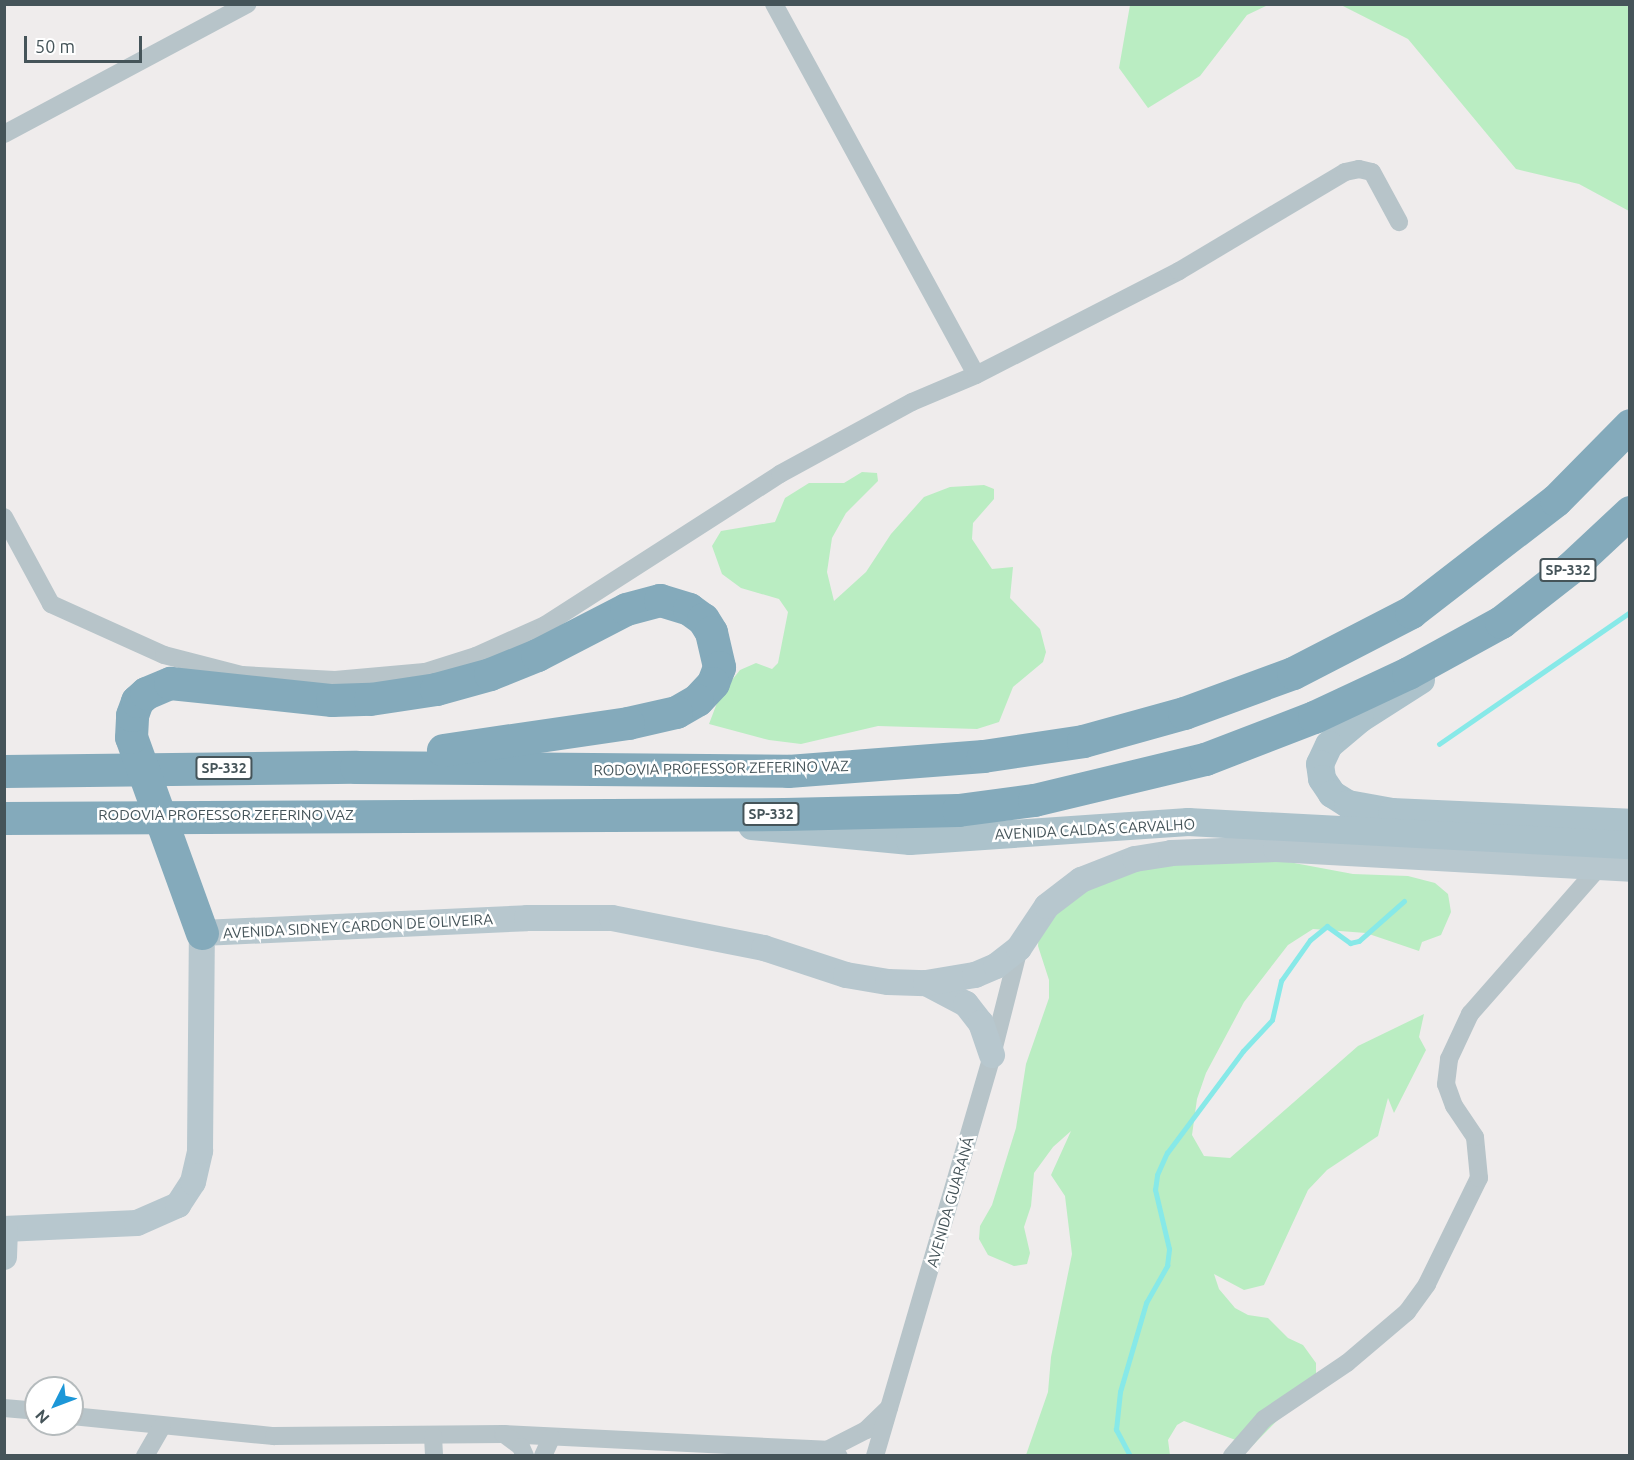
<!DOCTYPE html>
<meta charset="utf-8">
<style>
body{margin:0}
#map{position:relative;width:1634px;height:1460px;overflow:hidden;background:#efecec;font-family:Ubuntu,sans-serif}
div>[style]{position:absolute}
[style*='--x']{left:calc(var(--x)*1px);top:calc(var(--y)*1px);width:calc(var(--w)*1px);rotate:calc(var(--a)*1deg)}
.green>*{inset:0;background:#baedc2}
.stream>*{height:4.5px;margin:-2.25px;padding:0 2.25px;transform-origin:2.25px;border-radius:2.25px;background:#87e9e8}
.street>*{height:18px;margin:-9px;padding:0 9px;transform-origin:9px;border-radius:9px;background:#b7c4c9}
.secondary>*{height:26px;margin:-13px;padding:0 13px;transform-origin:13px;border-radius:13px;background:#b7c7ce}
.primary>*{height:28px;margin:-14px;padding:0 14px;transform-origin:14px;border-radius:14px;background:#acc2cb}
.highway>*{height:33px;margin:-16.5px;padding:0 16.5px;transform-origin:16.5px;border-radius:16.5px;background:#84aabb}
span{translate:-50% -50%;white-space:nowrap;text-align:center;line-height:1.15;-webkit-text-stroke:5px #fff;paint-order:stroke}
.shield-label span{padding:2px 4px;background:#fff;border:2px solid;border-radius:4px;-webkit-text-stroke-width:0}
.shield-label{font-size:14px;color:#455459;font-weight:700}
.street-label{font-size:15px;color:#455459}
.frame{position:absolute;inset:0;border:6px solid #455459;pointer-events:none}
.north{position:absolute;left:24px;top:1376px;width:60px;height:60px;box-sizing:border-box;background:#fff;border:2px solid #b5bbbd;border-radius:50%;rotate:228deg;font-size:16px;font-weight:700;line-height:24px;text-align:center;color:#455459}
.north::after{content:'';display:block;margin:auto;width:21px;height:27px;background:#1c97d8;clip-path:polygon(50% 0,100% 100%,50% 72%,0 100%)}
.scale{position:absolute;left:24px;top:36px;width:118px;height:27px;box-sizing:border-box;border:3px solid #455459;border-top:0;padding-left:8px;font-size:18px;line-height:21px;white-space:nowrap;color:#455459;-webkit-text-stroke:4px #fff;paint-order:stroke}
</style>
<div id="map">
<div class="green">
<div style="clip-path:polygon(1130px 5px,1130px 4px,1268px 5px,1247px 15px,1200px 76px,1148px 108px,1119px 68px)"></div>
<div style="clip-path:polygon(1341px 5px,1629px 5px,1629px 211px,1579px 184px,1516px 169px,1408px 39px)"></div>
<div style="clip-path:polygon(862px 472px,877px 473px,878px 481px,846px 513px,832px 538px,827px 572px,834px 601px,866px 572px,891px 534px,924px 497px,950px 487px,984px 485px,994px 489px,994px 499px,973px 523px,972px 539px,992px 569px,1013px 567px,1010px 598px,1040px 629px,1046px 652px,1043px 662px,1013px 687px,999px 722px,977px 729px,878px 726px,801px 744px,769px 740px,709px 724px,720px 695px,740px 670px,756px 663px,772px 669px,778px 663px,788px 612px,779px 599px,741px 588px,722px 574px,712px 546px,721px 531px,775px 522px,785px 498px,809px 483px,844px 483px)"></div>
<div style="clip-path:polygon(1246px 854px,1353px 874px,1408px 876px,1435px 883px,1448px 894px,1451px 912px,1441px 935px,1422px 942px,1419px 951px,1366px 933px,1313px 929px,1288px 945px,1244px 1002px,1206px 1073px,1197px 1099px,1192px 1135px,1204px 1156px,1230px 1158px,1358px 1046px,1424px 1014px,1419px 1037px,1426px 1050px,1394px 1113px,1388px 1098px,1378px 1136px,1327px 1170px,1308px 1190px,1264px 1285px,1244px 1290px,1214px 1274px,1219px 1289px,1235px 1308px,1248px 1315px,1268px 1318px,1288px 1338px,1303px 1345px,1316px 1363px,1316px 1381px,1252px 1446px,1184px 1421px,1177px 1425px,1168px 1440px,1170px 1455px,1026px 1455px,1048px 1392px,1051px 1357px,1072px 1254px,1065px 1196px,1051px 1175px,1071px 1131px,1053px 1147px,1034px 1173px,1031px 1206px,1024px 1227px,1030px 1253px,1027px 1264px,1014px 1266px,988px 1255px,979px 1239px,980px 1226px,992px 1205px,1016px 1128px,1026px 1064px,1049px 998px,1049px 980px,1038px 946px,1039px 929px,1060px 907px,1120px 870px)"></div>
</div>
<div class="stream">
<div style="--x:1439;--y:744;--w:232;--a:-34.6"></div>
<div style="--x:1130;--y:1456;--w:30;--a:-118"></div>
<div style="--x:1116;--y:1430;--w:38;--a:-84"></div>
<div style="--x:1120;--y:1392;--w:93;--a:-73.7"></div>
<div style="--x:1146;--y:1303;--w:43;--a:-60.4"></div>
<div style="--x:1167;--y:1266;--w:17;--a:-83"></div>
<div style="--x:1169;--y:1249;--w:61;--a:-103.3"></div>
<div style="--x:1155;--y:1190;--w:15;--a:-82"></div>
<div style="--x:1157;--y:1175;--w:24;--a:-66"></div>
<div style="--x:1167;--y:1153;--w:127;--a:-53.3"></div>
<div style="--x:1243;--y:1051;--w:42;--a:-46.9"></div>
<div style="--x:1272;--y:1020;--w:40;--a:-77"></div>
<div style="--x:1281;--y:981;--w:50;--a:-54.7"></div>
<div style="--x:1310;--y:940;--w:22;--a:-39"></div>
<div style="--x:1327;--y:926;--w:29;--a:36"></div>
<div style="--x:1350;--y:943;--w:9;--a:-13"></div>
<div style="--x:1359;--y:941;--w:60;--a:-41.6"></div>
</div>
<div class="street">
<div style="--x:774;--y:4;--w:422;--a:61.4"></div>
<div style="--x:4;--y:134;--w:276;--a:-28.1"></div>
<div style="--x:4;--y:517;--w:99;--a:61.6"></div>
<div style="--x:51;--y:604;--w:124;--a:24.3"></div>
<div style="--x:164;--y:655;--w:81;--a:14.4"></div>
<div style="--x:242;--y:675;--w:93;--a:3.1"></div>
<div style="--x:335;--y:680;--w:90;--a:-5.1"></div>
<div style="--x:425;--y:672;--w:53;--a:-17.4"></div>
<div style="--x:476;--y:656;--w:76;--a:-24.2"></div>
<div style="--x:545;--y:625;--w:279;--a:-32.7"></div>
<div style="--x:780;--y:474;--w:150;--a:-28.6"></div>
<div style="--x:912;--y:402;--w:69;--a:-22.9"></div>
<div style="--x:976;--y:375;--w:228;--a:-27.1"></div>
<div style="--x:1179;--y:271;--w:193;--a:-30.8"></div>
<div style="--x:1345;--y:172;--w:14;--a:-12"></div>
<div style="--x:1359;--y:169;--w:13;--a:13"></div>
<div style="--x:1372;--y:172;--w:57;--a:61.6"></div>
<div style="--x:4;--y:1408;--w:32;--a:5"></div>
<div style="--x:72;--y:1416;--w:203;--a:5.7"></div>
<div style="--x:274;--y:1436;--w:229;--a:-0.5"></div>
<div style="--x:503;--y:1434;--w:324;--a:2.8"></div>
<div style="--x:827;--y:1450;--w:13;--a:27"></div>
<div style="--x:504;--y:1434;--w:21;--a:37"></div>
<div style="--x:521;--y:1447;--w:10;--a:66"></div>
<div style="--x:433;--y:1436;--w:20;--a:87"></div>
<div style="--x:827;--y:1450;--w:44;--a:-27.1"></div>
<div style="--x:866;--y:1430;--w:32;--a:-44"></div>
<div style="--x:145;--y:1456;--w:34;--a:-60"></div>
<div style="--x:543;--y:1456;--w:20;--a:-66"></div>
<div style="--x:875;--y:1456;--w:418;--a:-73.7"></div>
<div style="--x:992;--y:1055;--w:110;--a:-75.8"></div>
<div style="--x:1232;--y:1456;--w:49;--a:-49.1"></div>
<div style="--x:1264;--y:1419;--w:100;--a:-34"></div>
<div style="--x:1347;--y:1363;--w:79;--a:-40.4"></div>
<div style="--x:1407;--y:1312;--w:34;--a:-54"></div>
<div style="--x:1427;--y:1284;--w:118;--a:-63.9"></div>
<div style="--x:1479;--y:1178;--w:41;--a:-95.6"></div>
<div style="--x:1475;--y:1137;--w:37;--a:-124"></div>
<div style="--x:1454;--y:1106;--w:23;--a:-110"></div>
<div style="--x:1446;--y:1084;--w:25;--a:-83"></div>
<div style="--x:1449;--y:1059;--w:50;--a:-65"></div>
<div style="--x:1470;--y:1014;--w:196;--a:-48.7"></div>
</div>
<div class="secondary">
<div style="--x:926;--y:983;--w:45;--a:27.7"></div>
<div style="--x:966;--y:1004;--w:24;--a:52"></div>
<div style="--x:981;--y:1023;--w:34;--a:71"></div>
<div style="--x:4;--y:1229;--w:133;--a:-2.6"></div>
<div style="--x:137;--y:1223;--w:45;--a:-23.7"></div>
<div style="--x:178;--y:1205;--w:27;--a:-57"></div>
<div style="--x:193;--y:1182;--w:32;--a:-77"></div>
<div style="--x:200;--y:1151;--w:218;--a:-89.5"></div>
<div style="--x:202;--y:933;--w:325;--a:-2.6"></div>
<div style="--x:527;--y:918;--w:85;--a:0"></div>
<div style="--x:612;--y:918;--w:155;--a:11.2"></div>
<div style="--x:764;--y:948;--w:86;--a:18.2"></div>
<div style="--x:846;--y:975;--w:43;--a:9.5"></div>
<div style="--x:888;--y:982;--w:38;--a:2"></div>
<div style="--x:926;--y:983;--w:50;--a:-9.3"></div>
<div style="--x:975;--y:975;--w:23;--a:-23"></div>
<div style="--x:996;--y:966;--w:29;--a:-38"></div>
<div style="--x:1019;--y:948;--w:50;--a:-56.3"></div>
<div style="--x:1047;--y:906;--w:43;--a:-37.4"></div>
<div style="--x:1081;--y:880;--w:58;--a:-21.3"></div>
<div style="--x:1135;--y:859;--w:36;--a:-9"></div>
<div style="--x:1171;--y:853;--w:105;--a:-2.2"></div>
<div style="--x:1276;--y:849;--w:355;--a:3.2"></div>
<div style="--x:4;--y:1257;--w:28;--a:-88"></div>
</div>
<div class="primary">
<div style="--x:1421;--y:680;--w:72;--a:147.4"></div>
<div style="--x:1360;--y:719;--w:40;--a:140"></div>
<div style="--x:1329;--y:745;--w:21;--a:115"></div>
<div style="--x:1320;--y:764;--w:15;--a:82"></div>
<div style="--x:1322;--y:779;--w:18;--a:56"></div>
<div style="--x:1332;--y:794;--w:19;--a:32"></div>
<div style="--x:1348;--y:804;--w:45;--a:10.3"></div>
<div style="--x:1392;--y:812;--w:238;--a:2.6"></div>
<div style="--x:752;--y:826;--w:159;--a:5.4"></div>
<div style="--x:910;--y:841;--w:279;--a:-3.9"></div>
<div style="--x:1188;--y:822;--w:443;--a:3"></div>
</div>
<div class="highway">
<div style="--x:4;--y:771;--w:352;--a:-0.7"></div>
<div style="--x:356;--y:767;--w:432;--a:0.5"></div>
<div style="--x:788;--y:771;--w:196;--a:-4.4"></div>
<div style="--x:983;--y:756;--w:101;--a:-8.5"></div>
<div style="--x:1083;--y:741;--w:105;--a:-15.5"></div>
<div style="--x:1184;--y:713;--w:116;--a:-20.2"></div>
<div style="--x:1293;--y:673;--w:133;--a:-27.3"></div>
<div style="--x:1411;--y:612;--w:183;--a:-37.7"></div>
<div style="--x:1556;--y:500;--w:105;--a:-45.4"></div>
<div style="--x:4;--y:818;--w:780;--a:-0.29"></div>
<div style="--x:784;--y:814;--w:174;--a:-1.3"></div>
<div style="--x:958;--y:810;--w:77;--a:-7.5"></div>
<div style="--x:1034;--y:800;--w:176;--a:-13.5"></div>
<div style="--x:1205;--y:759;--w:117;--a:-21.1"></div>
<div style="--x:1314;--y:717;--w:104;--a:-25.1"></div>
<div style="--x:1408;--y:673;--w:106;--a:-28.7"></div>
<div style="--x:1501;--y:622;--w:88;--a:-38"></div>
<div style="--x:1570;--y:568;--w:82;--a:-43"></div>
<div style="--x:202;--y:933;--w:208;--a:-109.9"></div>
<div style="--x:131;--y:737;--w:22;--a:-87"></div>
<div style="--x:132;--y:715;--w:15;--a:-70"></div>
<div style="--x:137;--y:701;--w:12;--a:-42"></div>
<div style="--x:146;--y:693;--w:26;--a:-23"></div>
<div style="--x:170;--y:683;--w:163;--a:6"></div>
<div style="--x:332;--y:700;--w:38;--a:-2"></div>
<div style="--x:370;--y:699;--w:67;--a:-8.6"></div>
<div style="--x:436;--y:689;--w:56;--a:-15.5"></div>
<div style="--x:490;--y:674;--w:51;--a:-22"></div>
<div style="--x:537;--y:655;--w:100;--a:-27.3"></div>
<div style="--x:626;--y:609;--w:35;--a:-15"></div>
<div style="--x:660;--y:600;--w:30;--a:17"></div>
<div style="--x:689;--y:609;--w:17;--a:36"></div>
<div style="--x:703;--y:619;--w:15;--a:58"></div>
<div style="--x:711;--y:632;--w:36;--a:77"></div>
<div style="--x:719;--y:667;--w:17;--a:111"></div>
<div style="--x:713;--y:683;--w:23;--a:133"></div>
<div style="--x:697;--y:700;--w:24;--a:150"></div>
<div style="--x:676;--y:712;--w:49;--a:167.1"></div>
<div style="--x:628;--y:723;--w:187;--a:171.7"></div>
</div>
<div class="shield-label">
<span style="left:1568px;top:570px">SP-332</span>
<span style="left:224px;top:768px">SP-332</span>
<span style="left:771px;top:814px">SP-332</span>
</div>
<div class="street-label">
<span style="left:721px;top:768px;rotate:-1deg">RODOVIA PROFESSOR ZEFERINO VAZ</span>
<span style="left:226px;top:815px">RODOVIA PROFESSOR ZEFERINO VAZ</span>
<span style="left:1095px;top:829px;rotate:-3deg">AVENIDA CALDAS CARVALHO</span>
<span style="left:358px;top:926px;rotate:-3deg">AVENIDA SIDNEY CARDON DE OLIVEIRA</span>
<span style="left:950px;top:1202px;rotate:-74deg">AVENIDA GUARANÁ</span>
</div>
<div class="frame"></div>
<div class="north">N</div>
<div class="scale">50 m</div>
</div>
